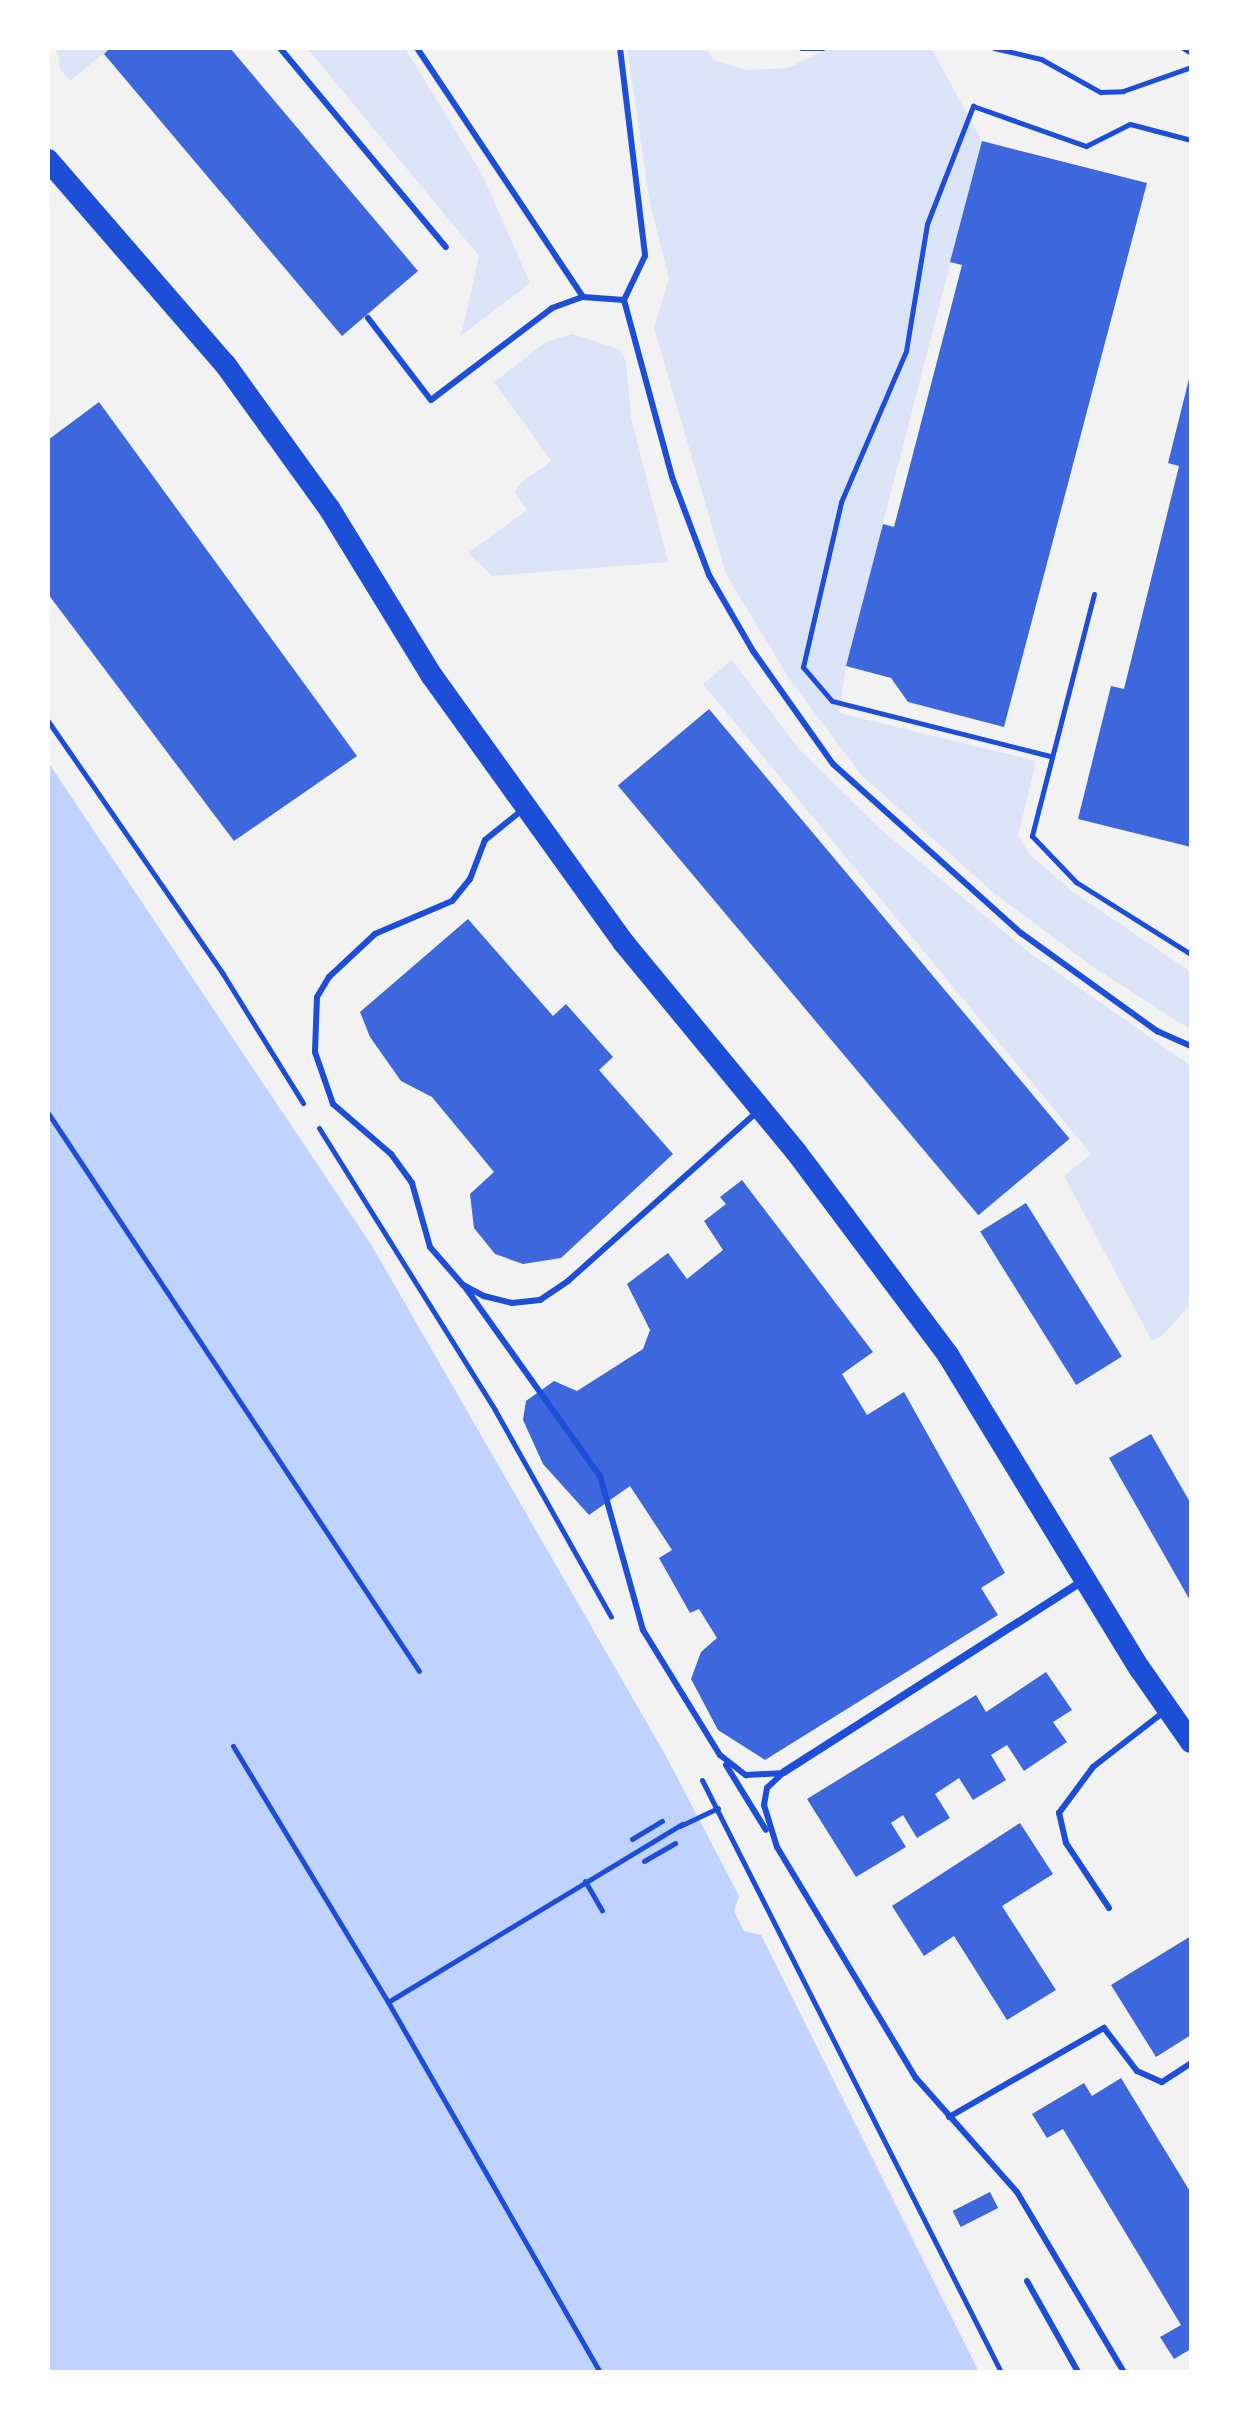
<!DOCTYPE html>
<style>
body{margin:0}
#map{position:relative;width:1239px;height:2420px;overflow:hidden;background:#f2f2f2;font-family:Jost,sans-serif}
div>[style]{position:absolute}
[style*='--x']{left:calc(var(--x)*1px);top:calc(var(--y)*1px);width:calc(var(--w)*1px);rotate:calc(var(--a)*1deg)}
.green>*{inset:0;background:#dbe4f7}
.water>*{inset:0;background:#bfd3fe}
.building>*{inset:0;background:#3d67dc;transform-origin:0 0}
.path>*{height:5px;margin:-2.5px;padding:0 2.5px;transform-origin:2.5px;border-radius:2.5px;background:#1d4ed8}
.service>*{height:6px;margin:-3px;padding:0 3px;transform-origin:3px;border-radius:3px;background:#1d4ed8}
.minor>*{height:8px;margin:-4px;padding:0 4px;transform-origin:4px;border-radius:4px;background:#1d4ed8}
.trunk>*{height:22px;margin:-11px;padding:0 11px;transform-origin:11px;border-radius:11px;background:#1d4ed8}
span{translate:-50% -50%;white-space:nowrap;text-align:center;line-height:1.15;-webkit-text-stroke:8px #fff;paint-order:stroke}
.frame{position:absolute;inset:0;border:50px solid #fff;pointer-events:none}
</style>
<div id="map">
<div class="green">
<div style="clip-path:polygon(57px 48px,110px 48px,70px 81px,60px 69px)"></div>
<div style="clip-path:polygon(307px 48px,405px 48px,482px 174px,530px 283px,461px 336px,479px 256px)"></div>
<div style="clip-path:polygon(627px 48px,705px 48px,714px 60px,747px 70px,788px 68px,830px 48px,931px 48px,982px 141px,846px 666px,839px 713px,1036px 761px,1018px 836px,1031px 856px,1073px 892px,1191px 972px,1191px 1030px,1093px 967px,995px 894px,861px 775px,788px 677px,726px 574px,654px 328px,669px 278px,650px 203px)"></div>
<div style="clip-path:polygon(572px 334px,619px 349px,626px 361px,631px 418px,668px 562px,492px 576px,468px 553px,527px 510px,515px 493px,517px 486px,551px 461px,494px 382px,546px 342px)"></div>
<div style="clip-path:polygon(732px 660px,799px 749px,879px 828px,1031px 954px,1191px 1066px,1191px 1304px,1161px 1337px,1152px 1341px,1064px 1176px,1091px 1154px,703px 684px)"></div>
</div>
<div class="water">
<div style="clip-path:polygon(48px 762px,372px 1246px,666px 1756px,739px 1896px,734px 1911px,744px 1931px,761px 1935px,979px 2372px,48px 2372px)"></div>
</div>
<div class="building">
<div style="clip-path:polygon(110px 48px,230px 48px,418px 271px,342px 336px,104px 54px)"></div>
<div style="clip-path:polygon(982px 141px,1147px 183px,1004px 727px,908px 702px,891px 678px,846px 666px,883px 524px,894px 527px,962px 265px,950px 262px)"></div>
<div style="clip-path:polygon(1191px 371px,1191px 847px,1078px 819px,1111px 686px,1124px 689px,1179px 466px,1168px 463px)"></div>
<div style="clip-path:polygon(99px 402px,357px 756px,234px 841px,48px 594px,48px 440px)"></div>
<div style="left:709px;top:709px;width:561px;height:119px;rotate:50deg"></div>
<div style="clip-path:polygon(468px 919px,553px 1016px,566px 1004px,613px 1057px,599px 1070px,673px 1154px,561px 1258px,523px 1264px,495px 1254px,474px 1228px,470px 1194px,494px 1172px,432px 1097px,401px 1081px,370px 1037px,360px 1012px)"></div>
<div style="clip-path:polygon(742px 1180px,873px 1352px,842px 1374px,867px 1415px,904px 1392px,1005px 1573px,981px 1588px,998px 1615px,765px 1760px,718px 1730px,691px 1679px,701px 1652px,717px 1638px,699px 1609px,690px 1613px,659px 1558px,672px 1550px,630px 1486px,589px 1515px,543px 1464px,523px 1420px,526px 1401px,554px 1381px,577px 1391px,643px 1349px,650px 1330px,627px 1284px,668px 1253px,687px 1279px,723px 1250px,704px 1221px,726px 1204px,720px 1197px)"></div>
<div style="left:1026px;top:1203px;width:181px;height:54px;rotate:58deg"></div>
<div style="clip-path:polygon(1151px 1434px,1191px 1504px,1191px 1602px,1109px 1458px)"></div>
<div style="clip-path:polygon(1046px 1672px,1072px 1710px,1053px 1722px,1067px 1742px,1024px 1771px,1007px 1745px,991px 1755px,1006px 1780px,973px 1800px,959px 1778px,935px 1794px,950px 1818px,917px 1838px,903px 1815px,891px 1823px,906px 1847px,856px 1877px,807px 1799px,976px 1695px,986px 1712px)"></div>
<div style="clip-path:polygon(1020px 1823px,1053px 1874px,1002px 1906px,1056px 1990px,1007px 2020px,954px 1936px,924px 1956px,892px 1906px)"></div>
<div style="clip-path:polygon(1191px 1936px,1191px 2035px,1156px 2057px,1111px 1985px)"></div>
<div style="clip-path:polygon(1121px 2078px,1191px 2193px,1191px 2349px,1174px 2359px,1160px 2337px,1181px 2325px,1063px 2129px,1047px 2138px,1032px 2114px,1084px 2083px,1092px 2096px)"></div>
<div style="left:990px;top:2192px;width:18px;height:42px;rotate:63deg"></div>
</div>
<div class="path">
<div style="--x:994;--y:48;--w:48;--a:13.2"></div>
<div style="--x:1041;--y:59;--w:68;--a:29.2"></div>
<div style="--x:1100;--y:92;--w:23;--a:-2"></div>
<div style="--x:1123;--y:91;--w:72;--a:-19.4"></div>
<div style="--x:1183;--y:48;--w:9;--a:32"></div>
<div style="--x:1094;--y:594;--w:250;--a:104.4"></div>
<div style="--x:1032;--y:836;--w:64;--a:46.3"></div>
<div style="--x:1076;--y:882;--w:136;--a:32.1"></div>
<div style="--x:48;--y:721;--w:308;--a:55.3"></div>
<div style="--x:223;--y:974;--w:152;--a:58.2"></div>
<div style="--x:1050;--y:756;--w:225;--a:-165.8"></div>
<div style="--x:832;--y:701;--w:45;--a:-130.5"></div>
<div style="--x:803;--y:667;--w:169;--a:-77"></div>
<div style="--x:841;--y:502;--w:164;--a:-66.7"></div>
<div style="--x:906;--y:351;--w:129;--a:-80.6"></div>
<div style="--x:927;--y:224;--w:127;--a:-68.7"></div>
<div style="--x:973;--y:106;--w:120;--a:19.5"></div>
<div style="--x:1086;--y:146;--w:49;--a:-26.6"></div>
<div style="--x:1130;--y:124;--w:63;--a:14.7"></div>
<div style="--x:48;--y:1113;--w:670;--a:56.38"></div>
<div style="--x:319;--y:1128;--w:332;--a:58"></div>
<div style="--x:495;--y:1410;--w:237;--a:60.7"></div>
<div style="--x:233;--y:1746;--w:299;--a:58.8"></div>
<div style="--x:388;--y:2002;--w:426;--a:60.2"></div>
<div style="--x:702;--y:1780;--w:663;--a:63.2"></div>
<div style="--x:680;--y:1826;--w:42;--a:-25.3"></div>
<div style="--x:632;--y:1839;--w:35;--a:-31"></div>
<div style="--x:644;--y:1861;--w:36;--a:-30"></div>
<div style="--x:585;--y:1881;--w:34;--a:60"></div>
<div style="--x:388;--y:2002;--w:344;--a:-31.2"></div>
</div>
<div class="service">
<div style="--x:280;--y:48;--w:259;--a:50.2"></div>
<div style="--x:417;--y:48;--w:299;--a:56.3"></div>
<div style="--x:583;--y:297;--w:41;--a:4.2"></div>
<div style="--x:624;--y:300;--w:183;--a:74.8"></div>
<div style="--x:672;--y:477;--w:105;--a:69.3"></div>
<div style="--x:709;--y:575;--w:88;--a:59.9"></div>
<div style="--x:753;--y:651;--w:138;--a:54.7"></div>
<div style="--x:833;--y:764;--w:253;--a:42"></div>
<div style="--x:1021;--y:933;--w:168;--a:35.8"></div>
<div style="--x:1157;--y:1031;--w:37;--a:24"></div>
<div style="--x:620;--y:48;--w:209;--a:83.1"></div>
<div style="--x:645;--y:256;--w:49;--a:115.5"></div>
<div style="--x:802;--y:48;--w:21;--a:0"></div>
<div style="--x:368;--y:318;--w:103;--a:52.5"></div>
<div style="--x:431;--y:400;--w:152;--a:-37.2"></div>
<div style="--x:552;--y:308;--w:33;--a:-20"></div>
<div style="--x:521;--y:811;--w:46;--a:141.1"></div>
<div style="--x:485;--y:840;--w:42;--a:111"></div>
<div style="--x:470;--y:879;--w:28;--a:129"></div>
<div style="--x:452;--y:901;--w:84;--a:156.8"></div>
<div style="--x:375;--y:934;--w:63;--a:136.9"></div>
<div style="--x:329;--y:977;--w:23;--a:121"></div>
<div style="--x:317;--y:997;--w:55;--a:92.1"></div>
<div style="--x:315;--y:1052;--w:55;--a:70.9"></div>
<div style="--x:333;--y:1104;--w:77;--a:40.8"></div>
<div style="--x:391;--y:1154;--w:36;--a:54"></div>
<div style="--x:412;--y:1183;--w:66;--a:74.3"></div>
<div style="--x:430;--y:1247;--w:50;--a:49"></div>
<div style="--x:463;--y:1285;--w:24;--a:28"></div>
<div style="--x:484;--y:1296;--w:29;--a:14"></div>
<div style="--x:512;--y:1303;--w:28;--a:-6"></div>
<div style="--x:540;--y:1300;--w:34;--a:-34"></div>
<div style="--x:568;--y:1281;--w:255;--a:-41.8"></div>
<div style="--x:465;--y:1287;--w:232;--a:54.5"></div>
<div style="--x:600;--y:1476;--w:160;--a:74.4"></div>
<div style="--x:643;--y:1630;--w:147;--a:58.4"></div>
<div style="--x:720;--y:1755;--w:33;--a:38"></div>
<div style="--x:746;--y:1775;--w:34;--a:-3"></div>
<div style="--x:726;--y:1765;--w:76;--a:58.4"></div>
<div style="--x:784;--y:1772;--w:23;--a:137"></div>
<div style="--x:767;--y:1788;--w:17;--a:100"></div>
<div style="--x:764;--y:1805;--w:44;--a:72.8"></div>
<div style="--x:777;--y:1847;--w:270;--a:59"></div>
<div style="--x:916;--y:2078;--w:152;--a:48.5"></div>
<div style="--x:1017;--y:2192;--w:209;--a:59.3"></div>
<div style="--x:1109;--y:1908;--w:78;--a:-123.5"></div>
<div style="--x:1066;--y:1843;--w:31;--a:-103"></div>
<div style="--x:1059;--y:1813;--w:57;--a:-53.5"></div>
<div style="--x:1093;--y:1767;--w:91;--a:-37.9"></div>
<div style="--x:949;--y:2117;--w:179;--a:-29.9"></div>
<div style="--x:1104;--y:2028;--w:54;--a:52.5"></div>
<div style="--x:1137;--y:2071;--w:27;--a:24"></div>
<div style="--x:1162;--y:2082;--w:35;--a:-33"></div>
<div style="--x:1027;--y:2281;--w:104;--a:60.7"></div>
</div>
<div class="minor">
<div style="--x:784;--y:1772;--w:356;--a:-32.6"></div>
</div>
<div class="trunk">
<div style="--x:48;--y:160;--w:270;--a:49.1"></div>
<div style="--x:225;--y:364;--w:178;--a:54.2"></div>
<div style="--x:329;--y:508;--w:197;--a:58.5"></div>
<div style="--x:432;--y:676;--w:329;--a:54.3"></div>
<div style="--x:624;--y:943;--w:272;--a:50.5"></div>
<div style="--x:797;--y:1153;--w:252;--a:53.2"></div>
<div style="--x:948;--y:1355;--w:368;--a:58.6"></div>
<div style="--x:1140;--y:1669;--w:89;--a:55.1"></div>
</div>
<div class="frame"></div>
</div>
